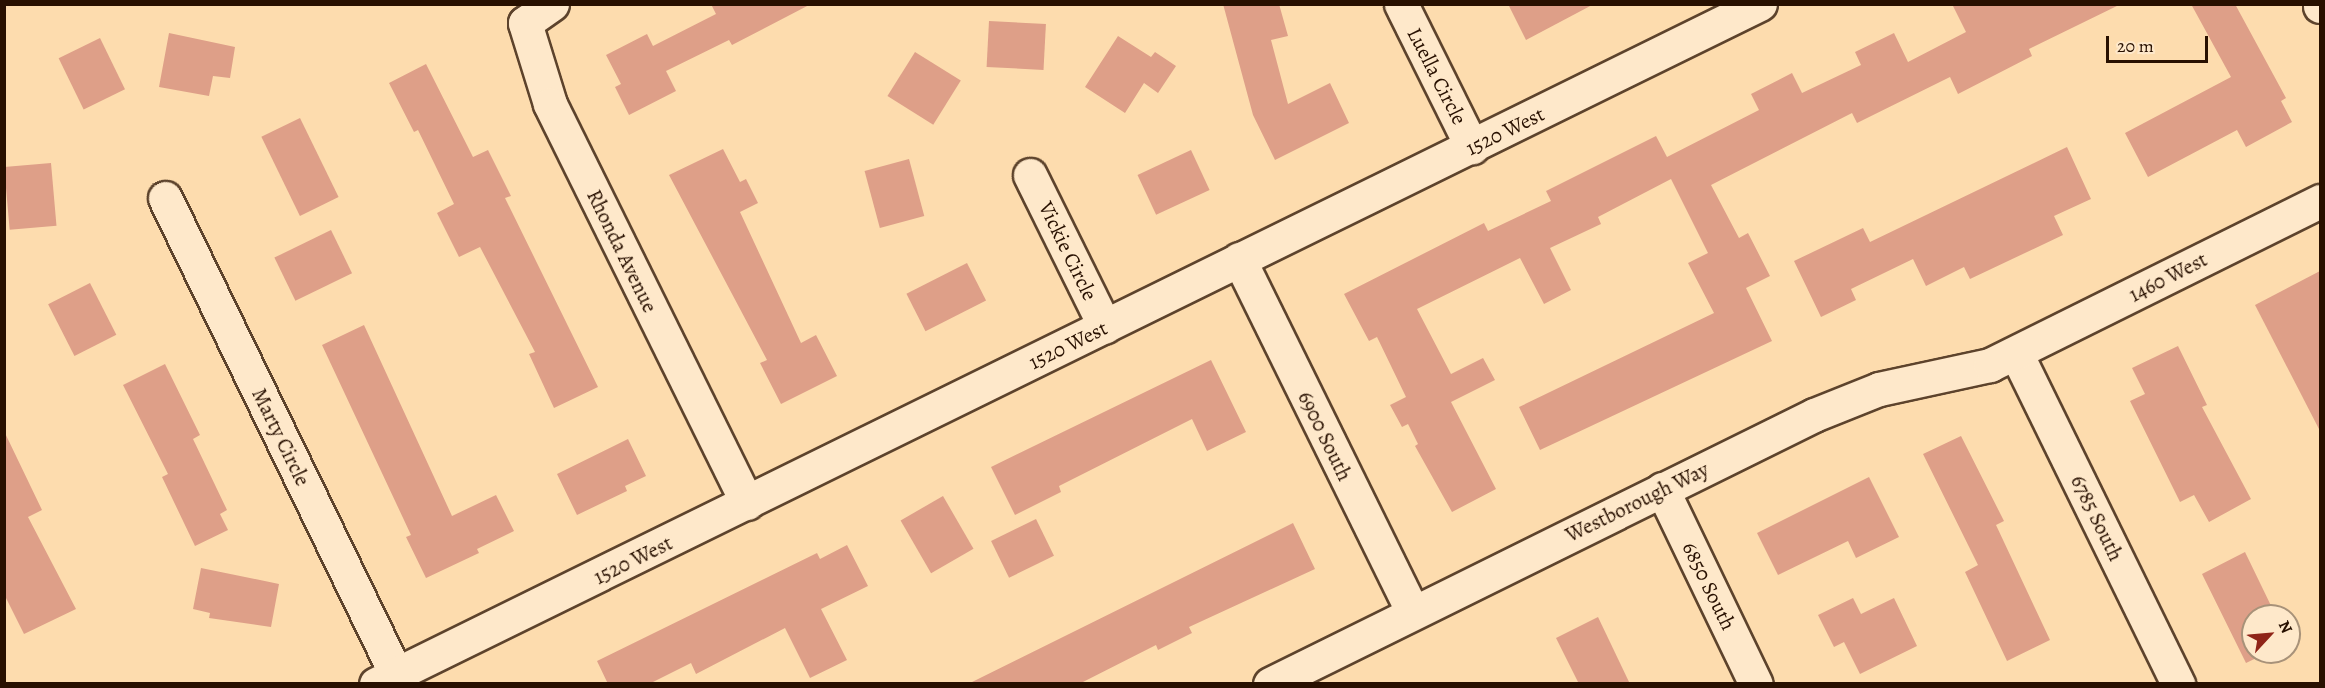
<!DOCTYPE html>
<style>
body{margin:0}
#map{position:relative;width:2325px;height:688px;overflow:hidden;background:#fddcae;font-family:Alegreya,serif}
div>[style]{position:absolute}
[style*='--x']{left:calc(var(--x)*1px);top:calc(var(--y)*1px);width:calc(var(--w)*1px);rotate:calc(var(--a)*1deg)}
.building>*{inset:0;background:#de9f88;transform-origin:0 0}
.roads{filter:drop-shadow(2px 0 #5d432c) drop-shadow(-2px 0 #5d432c) drop-shadow(0 2px #5d432c) drop-shadow(0 -2px #5d432c)}
.minor>*{height:33px;margin:-16.5px;padding:0 16.5px;transform-origin:16.5px;border-radius:16.5px;background:#fee8ca}
span{translate:-50% -50%;white-space:nowrap;text-align:center;line-height:1.15;-webkit-text-stroke:5px #fee8ca;paint-order:stroke}
.street-label{font-size:21px;color:#281000}
.frame{position:absolute;inset:0;border:6px solid #281000;pointer-events:none}
.north{position:absolute;left:2241px;top:604px;width:60px;height:60px;box-sizing:border-box;background:#fee8ca;border:2px solid #a89279;border-radius:50%;rotate:64deg;font-size:16px;font-weight:700;line-height:24px;text-align:center;color:#281000}
.north::after{content:'';display:block;margin:auto;width:21px;height:27px;background:#8f2418;clip-path:polygon(50% 0,100% 100%,50% 72%,0 100%)}
.scale{position:absolute;left:2106px;top:36px;width:102px;height:27px;box-sizing:border-box;border:3px solid #281000;border-top:0;padding-left:8px;font-size:18px;line-height:21px;white-space:nowrap;color:#281000;-webkit-text-stroke:4px #fee8ca;paint-order:stroke}
</style>
<div id="map">
<div class="building">
<div style="clip-path:polygon(711px 4px,811px 4px,732px 45px,729px 40px,666px 71px,676px 91px,629px 115px,615px 87px,621px 84px,606px 55px,647px 34px,653px 46px,716px 14px)"></div>
<div style="clip-path:polygon(1223px 4px,1279px 4px,1288px 36px,1271px 40px,1288px 104px,1330px 83px,1349px 123px,1275px 160px,1253px 115px)"></div>
<div style="clip-path:polygon(1508px 4px,1594px 4px,1526px 40px)"></div>
<div style="clip-path:polygon(1952px 4px,2121px 4px,2029px 49px,2032px 56px,1958px 94px,1950px 77px,1857px 123px,1852px 113px,1711px 185px,1739px 238px,1748px 233px,1770px 276px,1746px 288px,1772px 341px,1540px 450px,1519px 407px,1714px 313px,1688px 263px,1708px 253px,1671px 179px,1598px 217px,1601px 224px,1550px 248px,1571px 290px,1544px 304px,1520px 258px,1417px 309px,1451px 374px,1483px 358px,1495px 380px,1451px 402px,1496px 489px,1452px 512px,1415px 446px,1418px 444px,1408px 424px,1402px 427px,1390px 405px,1406px 397px,1377px 337px,1369px 341px,1344px 294px,1484px 223px,1488px 231px,1551px 201px,1546px 191px,1656px 136px,1667px 157px,1759px 110px,1751px 94px,1792px 73px,1802px 93px,1861px 65px,1855px 52px,1894px 33px,1908px 62px,1966px 32px)"></div>
<div style="clip-path:polygon(2191px 4px,2235px 4px,2286px 98px,2281px 101px,2292px 122px,2246px 147px,2237px 130px,2148px 177px,2125px 133px,2231px 77px)"></div>
<div style="left:989px;top:21px;width:57px;height:46px;rotate:3deg"></div>
<div style="clip-path:polygon(169px 33px,235px 47px,230px 78px,213px 76px,209px 96px,159px 87px)"></div>
<div style="clip-path:polygon(1118px 36px,1151px 57px,1155px 52px,1176px 66px,1158px 93px,1144px 83px,1125px 113px,1085px 87px)"></div>
<div style="left:100px;top:38px;width:57px;height:46px;rotate:64deg"></div>
<div style="left:915px;top:52px;width:54px;height:52px;rotate:32deg"></div>
<div style="clip-path:polygon(426px 64px,473px 157px,488px 150px,511px 196px,505px 198px,598px 387px,554px 408px,529px 354px,535px 352px,480px 247px,459px 257px,437px 213px,454px 204px,418px 130px,414px 132px,389px 83px)"></div>
<div style="left:300px;top:118px;width:88px;height:43px;rotate:64deg"></div>
<div style="clip-path:polygon(2067px 147px,2091px 199px,2054px 216px,2063px 235px,1970px 279px,1964px 267px,1926px 286px,1913px 259px,1851px 289px,1856px 300px,1821px 317px,1794px 261px,1863px 228px,1870px 242px)"></div>
<div style="clip-path:polygon(723px 149px,740px 182px,746px 179px,758px 203px,740px 212px,801px 343px,816px 335px,837px 376px,781px 404px,760px 363px,767px 360px,669px 175px)"></div>
<div style="left:1191px;top:150px;width:44px;height:59px;rotate:65deg"></div>
<div style="left:909px;top:159px;width:59px;height:46px;rotate:75deg"></div>
<div style="left:51px;top:163px;width:63px;height:47px;rotate:85deg"></div>
<div style="left:331px;top:230px;width:48px;height:63px;rotate:64deg"></div>
<div style="left:967px;top:263px;width:42px;height:68px;rotate:63deg"></div>
<div style="clip-path:polygon(2320px 271px,2320px 431px,2255px 305px)"></div>
<div style="left:90px;top:283px;width:58px;height:47px;rotate:63deg"></div>
<div style="clip-path:polygon(364px 325px,452px 516px,496px 495px,514px 531px,477px 549px,479px 553px,426px 578px,406px 537px,411px 535px,322px 345px)"></div>
<div style="clip-path:polygon(2178px 346px,2207px 405px,2202px 407px,2251px 499px,2209px 522px,2194px 495px,2180px 502px,2130px 401px,2145px 394px,2132px 368px)"></div>
<div style="clip-path:polygon(1211px 360px,1246px 432px,1207px 451px,1192px 419px,1059px 486px,1061px 492px,1015px 515px,991px 467px)"></div>
<div style="clip-path:polygon(165px 364px,200px 435px,193px 439px,227px 510px,220px 514px,228px 530px,195px 546px,162px 477px,168px 474px,123px 385px)"></div>
<div style="clip-path:polygon(4px 431px,42px 510px,28px 517px,76px 609px,24px 634px,4px 594px)"></div>
<div style="clip-path:polygon(1961px 436px,2004px 521px,1996px 525px,2050px 640px,2007px 661px,1965px 572px,1978px 565px,1923px 454px)"></div>
<div style="clip-path:polygon(628px 439px,646px 476px,625px 486px,627px 491px,577px 515px,557px 474px)"></div>
<div style="clip-path:polygon(1869px 477px,1899px 537px,1856px 558px,1848px 541px,1778px 575px,1757px 533px)"></div>
<div style="left:943px;top:496px;width:61px;height:49px;rotate:60deg"></div>
<div style="left:1036px;top:519px;width:41px;height:50px;rotate:64deg"></div>
<div style="clip-path:polygon(1293px 523px,1315px 569px,1189px 627px,1192px 633px,1158px 650px,1156px 645px,1079px 684px,968px 684px)"></div>
<div style="clip-path:polygon(847px 545px,868px 586px,821px 609px,847px 660px,810px 678px,785px 628px,696px 674px,691px 663px,649px 684px,608px 684px,597px 661px,817px 553px,820px 559px)"></div>
<div style="clip-path:polygon(2245px 552px,2276px 616px,2253px 616px,2253px 652px,2269px 652px,2246px 663px,2202px 574px)"></div>
<div style="clip-path:polygon(201px 568px,279px 584px,271px 627px,209px 618px,210px 613px,193px 609px)"></div>
<div style="clip-path:polygon(1853px 598px,1861px 614px,1894px 598px,1917px 646px,1860px 674px,1844px 642px,1834px 647px,1818px 615px)"></div>
<div style="clip-path:polygon(1598px 617px,1630px 684px,1579px 684px,1556px 638px)"></div>
</div>
<div class="roads">
<div class="minor">
<div style="--x:552;--y:4;--w:33;--a:145"></div>
<div style="--x:525;--y:23;--w:85;--a:72.8"></div>
<div style="--x:550;--y:104;--w:445;--a:63.7"></div>
<div style="--x:1401;--y:4;--w:160;--a:63.6"></div>
<div style="--x:2320;--y:4;--w:2;--a:90"></div>
<div style="--x:1030;--y:175;--w:169;--a:63.7"></div>
<div style="--x:165;--y:198;--w:531;--a:64.11"></div>
<div style="--x:1239;--y:259;--w:394;--a:63.8"></div>
<div style="--x:2016;--y:353;--w:369;--a:63.9"></div>
<div style="--x:1662;--y:489;--w:216;--a:64.3"></div>
<div style="--x:376;--y:684;--w:1542;--a:-26.17"></div>
<div style="--x:1270;--y:684;--w:607;--a:-26.31"></div>
<div style="--x:1814;--y:415;--w:70;--a:-21.8"></div>
<div style="--x:1879;--y:389;--w:114;--a:-12.2"></div>
<div style="--x:1990;--y:365;--w:369;--a:-26.4"></div>
</div>
</div>
<div class="street-label">
<span style="left:1437px;top:76px;rotate:63deg">Luella Circle</span>
<span style="left:1505px;top:131px;rotate:-26deg">1520 West</span>
<span style="left:622px;top:251px;rotate:64deg">Rhonda Avenue</span>
<span style="left:1068px;top:251px;rotate:64deg">Vickie Circle</span>
<span style="left:2168px;top:277px;rotate:-27deg">1460 West</span>
<span style="left:1068px;top:345px;rotate:-26deg">1520 West</span>
<span style="left:1325px;top:436px;rotate:64deg">6900 South</span>
<span style="left:281px;top:437px;rotate:64deg">Marty Circle</span>
<span style="left:1637px;top:502px;rotate:-26deg">Westborough Way</span>
<span style="left:2097px;top:518px;rotate:64deg">6785 South</span>
<span style="left:633px;top:560px;rotate:-26deg">1520 West</span>
<span style="left:1709px;top:586px;rotate:64deg">6850 South</span>
</div>
<div class="frame"></div>
<div class="north">N</div>
<div class="scale">20 m</div>
</div>
